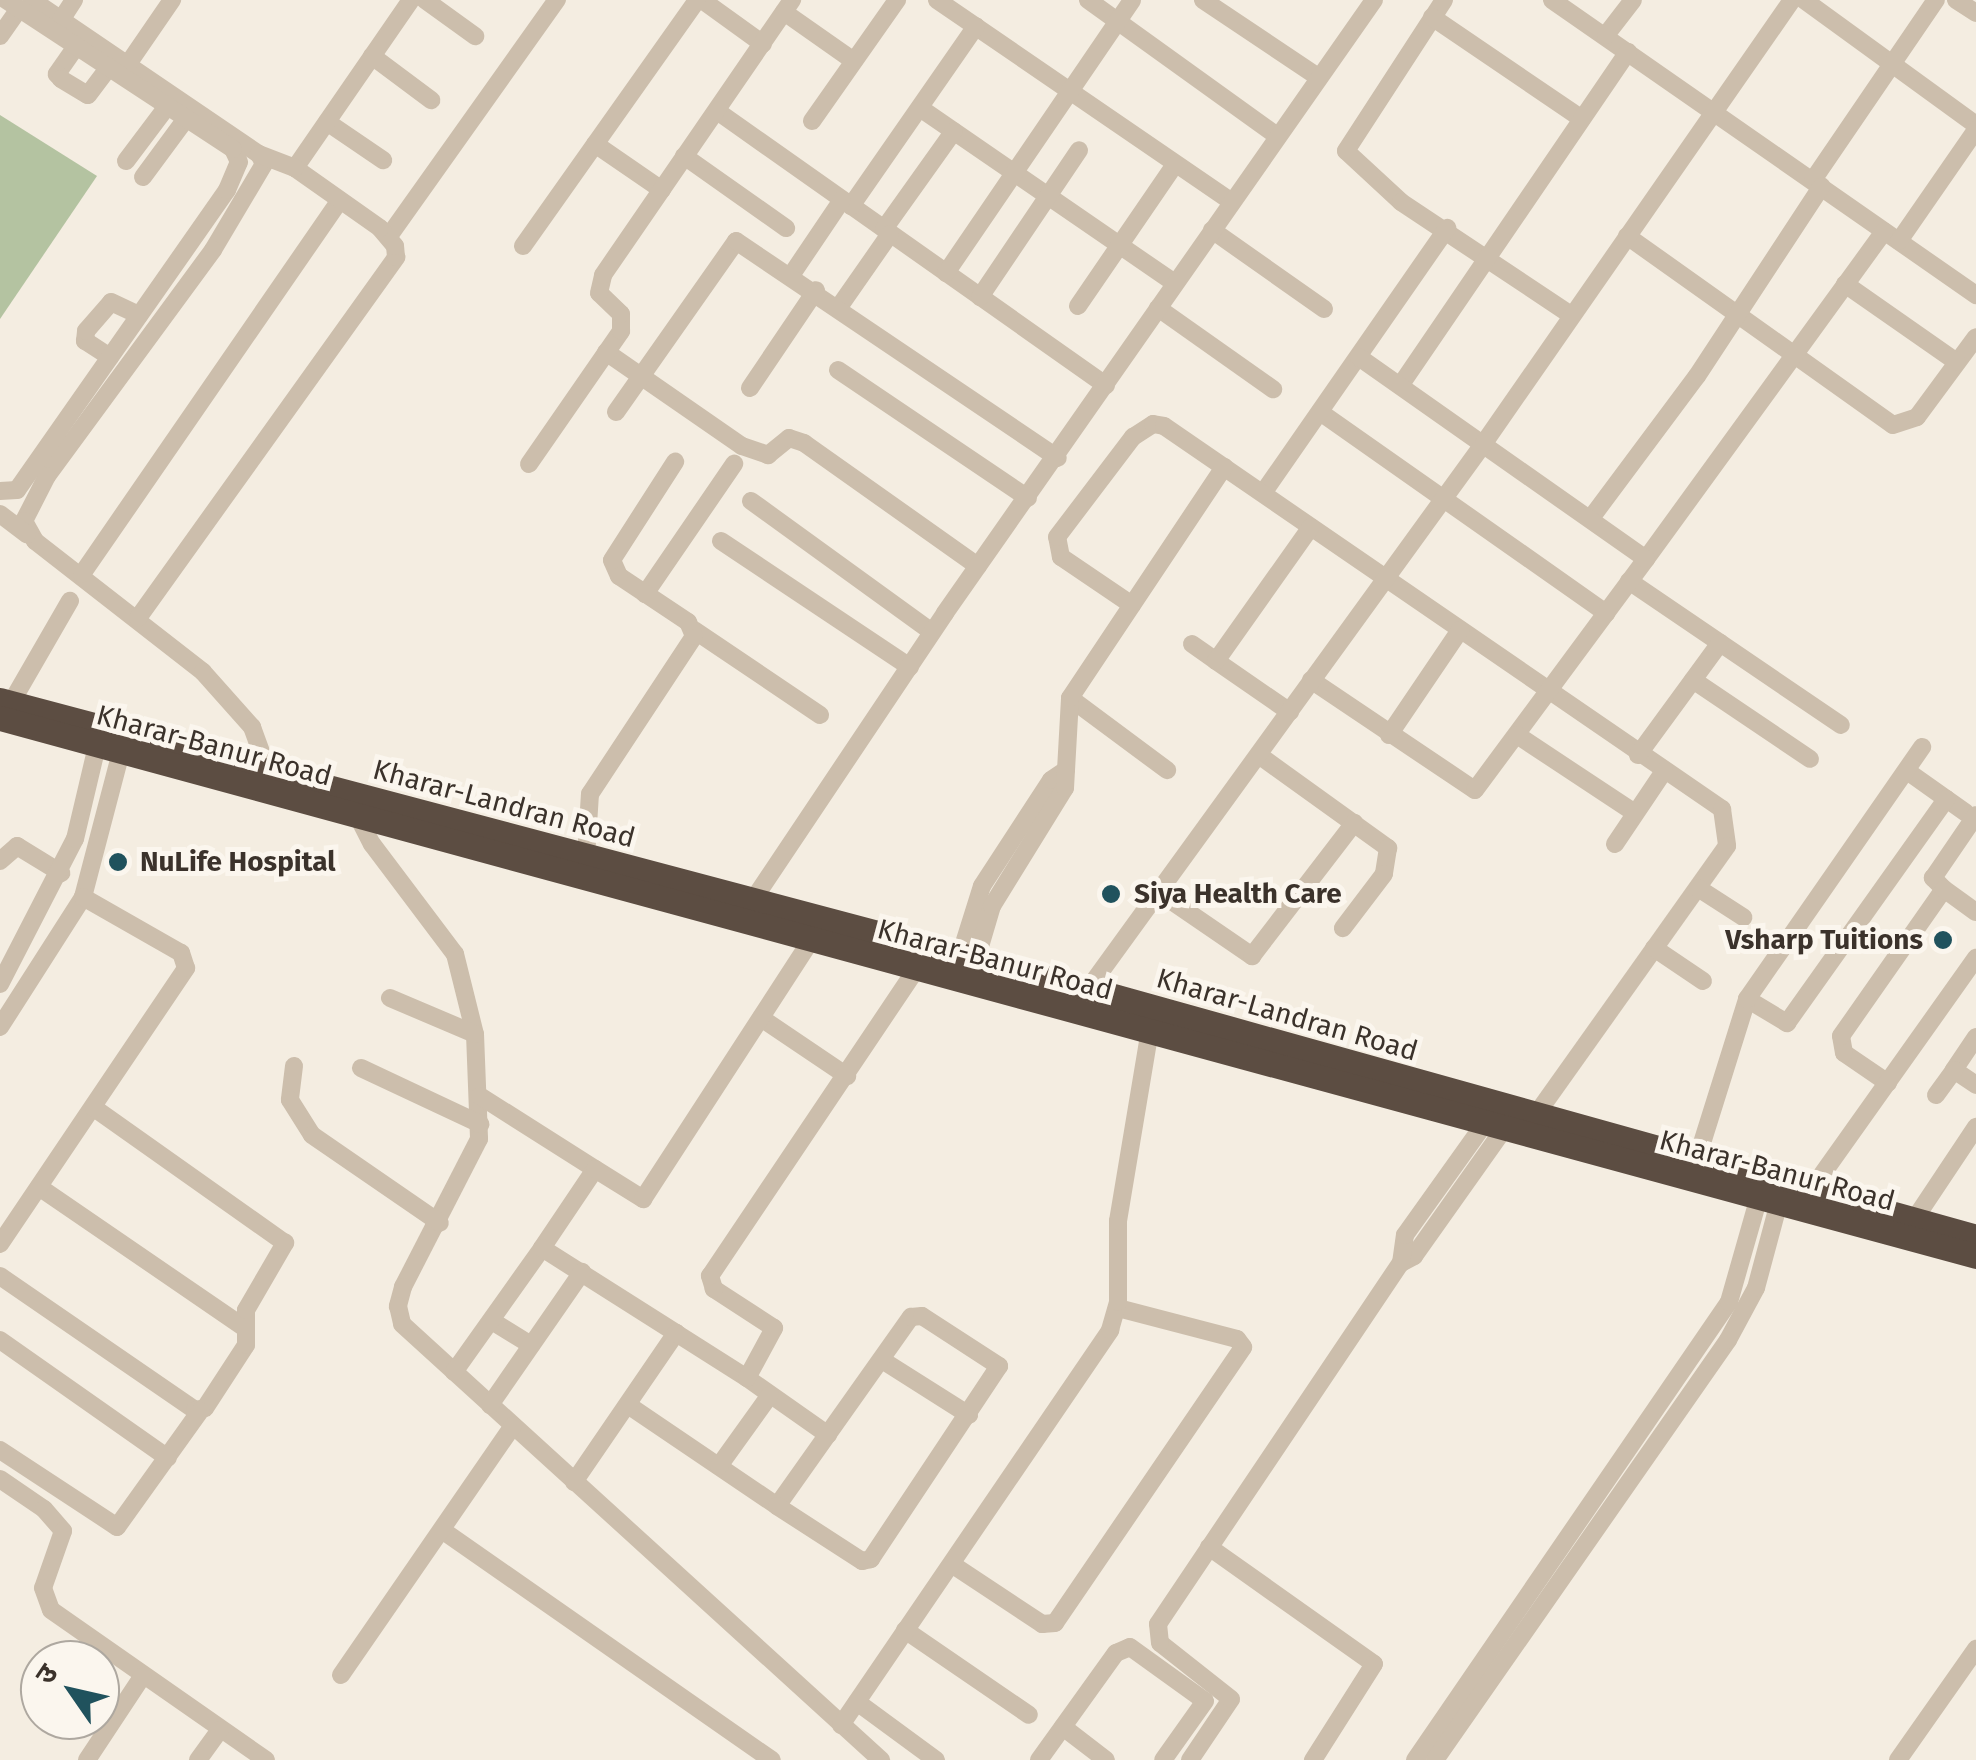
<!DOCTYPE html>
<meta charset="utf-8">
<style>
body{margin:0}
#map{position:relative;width:1976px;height:1760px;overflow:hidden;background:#f4ede1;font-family:"Fira Sans","Noto Sans Devanagari",sans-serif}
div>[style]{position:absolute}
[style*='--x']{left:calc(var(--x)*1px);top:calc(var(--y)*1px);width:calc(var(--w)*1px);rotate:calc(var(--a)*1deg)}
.green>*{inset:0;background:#b4c3a1}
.minor>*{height:18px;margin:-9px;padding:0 9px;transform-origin:9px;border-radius:9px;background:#ccbeac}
.highway>*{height:25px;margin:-12.5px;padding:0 12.5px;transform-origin:12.5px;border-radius:12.5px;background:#5c4d42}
.dots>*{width:28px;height:28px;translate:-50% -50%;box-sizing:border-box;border:5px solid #fbf6ee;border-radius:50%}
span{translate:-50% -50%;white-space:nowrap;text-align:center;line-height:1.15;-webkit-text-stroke:10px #fbf6ee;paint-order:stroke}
.street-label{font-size:28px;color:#3b322b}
.poi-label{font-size:28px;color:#3b322b;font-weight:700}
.left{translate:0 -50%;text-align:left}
.right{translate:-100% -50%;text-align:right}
.north{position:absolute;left:20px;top:1640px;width:100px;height:100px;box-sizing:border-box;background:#fbf6ee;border:2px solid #aea8a0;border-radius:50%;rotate:304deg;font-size:28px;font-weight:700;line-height:40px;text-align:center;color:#3b322b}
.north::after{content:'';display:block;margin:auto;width:35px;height:45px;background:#20525d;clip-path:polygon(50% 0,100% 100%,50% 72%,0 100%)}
</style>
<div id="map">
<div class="green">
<div style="clip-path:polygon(0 115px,97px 176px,0 319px)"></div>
</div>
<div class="minor">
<div style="--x:32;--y:0;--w:274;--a:34.2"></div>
<div style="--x:259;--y:154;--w:11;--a:63"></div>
<div style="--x:264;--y:164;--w:100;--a:120.7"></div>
<div style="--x:213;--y:250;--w:280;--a:126.3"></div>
<div style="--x:47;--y:476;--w:51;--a:117.1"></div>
<div style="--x:24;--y:521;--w:23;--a:61"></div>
<div style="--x:35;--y:541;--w:213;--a:37.9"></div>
<div style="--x:203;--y:672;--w:74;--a:48.3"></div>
<div style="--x:252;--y:727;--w:47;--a:70"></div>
<div style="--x:425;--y:0;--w:62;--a:35.8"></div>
<div style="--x:702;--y:0;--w:75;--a:35.8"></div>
<div style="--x:937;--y:0;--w:356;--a:34.4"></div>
<div style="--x:1088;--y:0;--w:233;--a:35.7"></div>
<div style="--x:1203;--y:0;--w:138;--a:33.8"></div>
<div style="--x:1444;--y:0;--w:180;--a:123"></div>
<div style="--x:1346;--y:151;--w:75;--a:42.8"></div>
<div style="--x:1401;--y:202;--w:204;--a:33.6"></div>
<div style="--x:1552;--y:0;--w:517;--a:34.83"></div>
<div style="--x:1804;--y:0;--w:213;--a:36"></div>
<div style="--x:1956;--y:0;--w:24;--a:33"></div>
<div style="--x:784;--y:12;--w:85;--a:35"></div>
<div style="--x:1432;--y:17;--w:181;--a:34.2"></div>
<div style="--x:61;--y:20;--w:24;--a:-57"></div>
<div style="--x:1606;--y:35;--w:44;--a:-52.4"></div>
<div style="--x:0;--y:36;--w:33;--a:-55"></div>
<div style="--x:75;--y:48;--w:32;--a:125"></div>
<div style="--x:57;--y:74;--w:6;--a:51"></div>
<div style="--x:61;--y:79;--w:31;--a:31"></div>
<div style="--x:88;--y:95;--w:30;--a:-53"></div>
<div style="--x:372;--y:56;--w:74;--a:36.7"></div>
<div style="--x:128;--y:64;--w:78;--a:-55.5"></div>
<div style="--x:920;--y:108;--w:309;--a:34.5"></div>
<div style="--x:717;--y:111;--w:476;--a:35.2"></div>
<div style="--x:812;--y:121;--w:148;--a:-54.9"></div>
<div style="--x:327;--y:122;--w:68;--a:34.2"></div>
<div style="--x:595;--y:144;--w:81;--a:34.5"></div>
<div style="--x:684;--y:156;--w:125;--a:35.2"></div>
<div style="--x:126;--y:161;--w:66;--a:-53"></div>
<div style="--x:295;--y:168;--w:204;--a:-55.4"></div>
<div style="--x:143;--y:177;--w:71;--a:-53.6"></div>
<div style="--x:1813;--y:180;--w:218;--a:-55.7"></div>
<div style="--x:851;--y:206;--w:219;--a:-55.2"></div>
<div style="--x:884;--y:229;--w:120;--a:-54.5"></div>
<div style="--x:1212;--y:230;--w:137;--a:35.2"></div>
<div style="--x:389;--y:236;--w:290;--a:-54.6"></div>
<div style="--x:1627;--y:236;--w:326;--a:35.4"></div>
<div style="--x:1893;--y:425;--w:25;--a:-18"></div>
<div style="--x:1917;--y:417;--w:99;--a:-53.6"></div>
<div style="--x:1899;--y:241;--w:135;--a:-55.3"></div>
<div style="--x:523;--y:246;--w:301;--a:-54.7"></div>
<div style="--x:946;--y:273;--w:330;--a:-55.7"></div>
<div style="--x:792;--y:274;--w:89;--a:-56"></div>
<div style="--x:1845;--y:284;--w:136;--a:34.9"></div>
<div style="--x:980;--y:297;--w:177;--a:-56"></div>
<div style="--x:1078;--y:306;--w:170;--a:-55.6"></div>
<div style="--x:839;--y:307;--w:89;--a:-55.1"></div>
<div style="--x:1158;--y:308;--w:141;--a:35.2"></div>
<div style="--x:606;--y:352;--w:165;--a:34.7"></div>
<div style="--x:742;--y:446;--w:28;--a:19"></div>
<div style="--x:768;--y:455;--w:27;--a:-39"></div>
<div style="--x:789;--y:438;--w:16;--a:18"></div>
<div style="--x:804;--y:443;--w:213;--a:35.3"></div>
<div style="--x:110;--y:357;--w:30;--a:-147"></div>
<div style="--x:85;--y:341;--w:10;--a:-84"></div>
<div style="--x:86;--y:331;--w:38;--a:-49"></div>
<div style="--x:111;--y:302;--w:31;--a:25"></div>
<div style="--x:838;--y:370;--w:229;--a:34"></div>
<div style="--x:1402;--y:383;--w:401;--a:-55.7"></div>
<div style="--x:750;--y:388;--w:118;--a:-56"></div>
<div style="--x:616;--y:412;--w:209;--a:-54.9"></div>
<div style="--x:736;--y:241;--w:388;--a:34"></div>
<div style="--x:1320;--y:412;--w:350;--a:35.1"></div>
<div style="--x:529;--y:464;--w:162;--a:-55.3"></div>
<div style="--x:621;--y:331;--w:17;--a:-90"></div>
<div style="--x:621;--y:314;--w:30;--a:-136"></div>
<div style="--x:599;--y:293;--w:18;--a:-77"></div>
<div style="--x:603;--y:275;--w:334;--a:-55.5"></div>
<div style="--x:0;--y:491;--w:17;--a:-3"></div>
<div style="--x:17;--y:490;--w:366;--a:-55"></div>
<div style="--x:227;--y:190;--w:30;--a:-67"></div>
<div style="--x:239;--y:162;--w:14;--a:-115"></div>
<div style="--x:233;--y:149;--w:272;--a:-146.7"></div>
<div style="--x:1263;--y:493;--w:323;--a:-55.2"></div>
<div style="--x:751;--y:501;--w:223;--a:35.9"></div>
<div style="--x:0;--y:514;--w:34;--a:37"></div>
<div style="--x:1591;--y:518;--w:177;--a:-53.3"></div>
<div style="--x:1697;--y:376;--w:227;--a:-56.7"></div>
<div style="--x:721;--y:541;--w:227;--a:33.7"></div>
<div style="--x:1646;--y:559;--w:405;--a:-54"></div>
<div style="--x:82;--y:574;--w:454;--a:-55.4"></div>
<div style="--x:1629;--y:581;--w:256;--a:34.2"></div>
<div style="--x:645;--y:594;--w:158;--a:-55.6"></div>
<div style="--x:1132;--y:605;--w:86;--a:-145.9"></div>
<div style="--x:1061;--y:557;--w:20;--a:-101"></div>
<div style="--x:1057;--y:537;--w:126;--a:-52.8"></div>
<div style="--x:1133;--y:437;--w:24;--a:-33"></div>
<div style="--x:1153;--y:424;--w:11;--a:10"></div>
<div style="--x:1164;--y:426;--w:677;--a:34.46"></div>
<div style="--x:1722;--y:809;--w:37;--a:82"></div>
<div style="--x:1727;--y:846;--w:339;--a:125.4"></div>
<div style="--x:138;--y:618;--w:444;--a:-54.4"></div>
<div style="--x:396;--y:257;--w:11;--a:-95"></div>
<div style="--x:395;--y:246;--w:23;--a:-130"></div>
<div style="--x:380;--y:228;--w:104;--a:-144.8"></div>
<div style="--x:295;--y:168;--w:39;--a:-159"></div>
<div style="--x:694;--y:630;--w:152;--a:34"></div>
<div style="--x:1192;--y:644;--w:29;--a:35"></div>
<div style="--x:1311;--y:680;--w:197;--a:33.9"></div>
<div style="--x:1475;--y:790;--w:287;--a:-53.5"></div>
<div style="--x:1646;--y:559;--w:351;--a:-144.9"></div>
<div style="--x:1693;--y:680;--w:141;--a:34"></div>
<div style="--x:1070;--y:698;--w:121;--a:36.6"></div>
<div style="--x:11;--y:703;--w:118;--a:-60"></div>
<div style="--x:1290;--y:712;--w:90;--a:-145.4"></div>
<div style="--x:1216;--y:661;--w:164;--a:-54.7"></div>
<div style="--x:1389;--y:735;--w:127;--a:-55.9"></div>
<div style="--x:1517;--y:735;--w:141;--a:33.5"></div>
<div style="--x:1638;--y:755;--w:139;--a:-53.8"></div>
<div style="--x:1260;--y:756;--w:158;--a:35.7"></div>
<div style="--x:1388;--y:848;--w:26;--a:99"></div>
<div style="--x:1384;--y:874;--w:68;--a:127.2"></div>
<div style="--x:1907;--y:771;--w:72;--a:35.4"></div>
<div style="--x:355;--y:811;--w:37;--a:63"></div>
<div style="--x:372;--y:844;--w:138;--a:53"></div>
<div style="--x:455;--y:954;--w:82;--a:76"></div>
<div style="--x:475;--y:1034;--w:105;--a:87.8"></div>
<div style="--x:479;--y:1139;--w:166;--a:117.2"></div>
<div style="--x:403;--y:1287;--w:20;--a:105"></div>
<div style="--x:398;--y:1306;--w:18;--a:77"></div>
<div style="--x:402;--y:1324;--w:648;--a:42.31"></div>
<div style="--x:1615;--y:844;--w:88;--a:-56.1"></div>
<div style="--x:586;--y:857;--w:63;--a:-86.4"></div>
<div style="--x:590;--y:794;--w:189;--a:-56.6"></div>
<div style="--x:694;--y:636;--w:15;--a:-113"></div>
<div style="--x:688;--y:622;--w:83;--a:-146.3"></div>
<div style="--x:619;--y:576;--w:17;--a:-114"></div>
<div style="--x:612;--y:560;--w:117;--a:-57.3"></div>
<div style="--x:0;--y:861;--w:23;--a:-41"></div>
<div style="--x:17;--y:846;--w:52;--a:31.5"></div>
<div style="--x:1698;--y:888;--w:54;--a:32.8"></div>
<div style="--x:1944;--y:889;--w:16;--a:-135"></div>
<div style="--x:1933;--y:878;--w:76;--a:-55.7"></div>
<div style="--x:1160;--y:893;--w:112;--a:34.4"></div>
<div style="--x:1252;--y:956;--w:168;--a:-52.5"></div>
<div style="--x:747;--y:909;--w:356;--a:-56.2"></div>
<div style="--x:945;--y:613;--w:748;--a:-55.01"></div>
<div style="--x:1654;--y:948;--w:59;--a:34"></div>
<div style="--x:960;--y:956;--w:73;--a:-72.6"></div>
<div style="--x:982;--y:886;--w:126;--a:-56.9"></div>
<div style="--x:1051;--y:780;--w:18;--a:-34"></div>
<div style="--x:976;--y:960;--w:56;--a:-73.5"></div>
<div style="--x:992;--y:906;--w:139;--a:-58.3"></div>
<div style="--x:1065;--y:788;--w:90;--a:-86.8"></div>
<div style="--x:1070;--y:698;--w:278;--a:-56.3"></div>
<div style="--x:0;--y:984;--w:163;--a:-62.7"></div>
<div style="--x:75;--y:839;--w:96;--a:-76.7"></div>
<div style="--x:1083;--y:996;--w:683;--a:-54.05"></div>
<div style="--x:1484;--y:443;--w:540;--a:-55.19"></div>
<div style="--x:390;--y:998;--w:92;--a:23"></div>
<div style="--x:1747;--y:999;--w:47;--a:31"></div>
<div style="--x:1787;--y:1023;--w:275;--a:-54.6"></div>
<div style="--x:761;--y:1018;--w:104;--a:34"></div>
<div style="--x:0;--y:1027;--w:154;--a:-57.4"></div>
<div style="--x:83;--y:897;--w:150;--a:-75.3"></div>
<div style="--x:1976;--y:1037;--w:40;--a:124"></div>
<div style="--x:1954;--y:1070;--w:27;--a:34"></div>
<div style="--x:294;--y:1066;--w:34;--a:97"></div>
<div style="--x:290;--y:1100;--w:41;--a:57.8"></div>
<div style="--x:312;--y:1135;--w:155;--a:34.5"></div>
<div style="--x:361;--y:1068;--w:132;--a:25.2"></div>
<div style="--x:1888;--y:1083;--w:53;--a:-145.7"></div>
<div style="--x:1844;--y:1053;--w:17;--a:-100"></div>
<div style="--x:1841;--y:1036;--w:179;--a:-55"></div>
<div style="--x:1944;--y:889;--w:39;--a:36"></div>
<div style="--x:1936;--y:1095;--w:31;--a:-54"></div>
<div style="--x:480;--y:1096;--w:136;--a:32.4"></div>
<div style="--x:1697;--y:1159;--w:168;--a:-72.6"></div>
<div style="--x:1747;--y:999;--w:307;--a:-55.2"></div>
<div style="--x:39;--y:1187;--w:246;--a:34.4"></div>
<div style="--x:1811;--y:1190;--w:285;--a:-54.6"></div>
<div style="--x:1914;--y:1220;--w:112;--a:-56.3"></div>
<div style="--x:0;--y:1244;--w:333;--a:-56"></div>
<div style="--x:186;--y:968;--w:16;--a:-108"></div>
<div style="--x:181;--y:953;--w:113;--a:-150.3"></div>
<div style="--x:542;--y:1248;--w:95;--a:-56.1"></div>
<div style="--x:595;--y:1169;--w:57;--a:32"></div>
<div style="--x:643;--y:1199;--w:309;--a:-57"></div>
<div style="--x:1401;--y:1263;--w:15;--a:-28"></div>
<div style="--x:1414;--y:1256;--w:156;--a:-54.7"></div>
<div style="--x:0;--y:1276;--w:237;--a:34.5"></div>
<div style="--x:195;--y:1410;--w:10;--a:-11"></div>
<div style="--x:205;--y:1408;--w:75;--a:-56.9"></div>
<div style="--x:246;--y:1345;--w:35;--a:-90"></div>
<div style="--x:246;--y:1310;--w:78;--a:-59.8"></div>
<div style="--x:285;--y:1243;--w:234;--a:-144.7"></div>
<div style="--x:492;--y:1321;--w:46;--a:31.6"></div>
<div style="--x:0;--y:1340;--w:205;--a:35.1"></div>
<div style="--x:882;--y:1360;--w:103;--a:32.3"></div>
<div style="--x:454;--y:1372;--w:152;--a:-54.6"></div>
<div style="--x:542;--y:1248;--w:159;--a:32.4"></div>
<div style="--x:747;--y:1378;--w:99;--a:35.1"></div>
<div style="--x:490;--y:1405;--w:162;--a:-55.3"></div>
<div style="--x:628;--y:1405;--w:180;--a:34.1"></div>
<div style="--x:777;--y:1506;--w:232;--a:-54.7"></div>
<div style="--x:911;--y:1317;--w:11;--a:-5"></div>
<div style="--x:922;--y:1316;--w:92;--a:33"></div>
<div style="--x:999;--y:1366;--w:232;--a:123.6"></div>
<div style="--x:871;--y:1559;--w:9;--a:167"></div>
<div style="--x:862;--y:1561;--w:101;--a:-147.1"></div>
<div style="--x:0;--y:1450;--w:140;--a:33.3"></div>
<div style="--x:117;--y:1527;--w:143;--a:-54.4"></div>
<div style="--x:719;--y:1466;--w:87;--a:-54.3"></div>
<div style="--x:0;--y:1479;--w:53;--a:34.3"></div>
<div style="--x:44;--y:1509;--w:29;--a:49"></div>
<div style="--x:63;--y:1531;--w:60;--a:109.3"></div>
<div style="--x:43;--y:1588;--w:23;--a:70"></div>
<div style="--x:51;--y:1610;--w:262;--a:34.9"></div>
<div style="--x:574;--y:1482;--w:181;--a:-55.6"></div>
<div style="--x:676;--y:1333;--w:84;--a:32.4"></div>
<div style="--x:747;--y:1378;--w:57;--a:-61.6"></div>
<div style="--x:774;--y:1328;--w:72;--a:-147"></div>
<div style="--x:714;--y:1289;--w:14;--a:-107"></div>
<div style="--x:710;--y:1276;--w:367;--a:-56.1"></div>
<div style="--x:442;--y:1530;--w:402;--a:34.9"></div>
<div style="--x:1209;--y:1547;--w:202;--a:35.3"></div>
<div style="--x:1374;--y:1664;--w:114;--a:122.4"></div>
<div style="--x:953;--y:1565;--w:107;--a:33.5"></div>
<div style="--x:1042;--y:1624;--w:13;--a:-4"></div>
<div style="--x:1055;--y:1623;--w:334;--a:-55.7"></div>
<div style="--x:1243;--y:1347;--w:10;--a:-127"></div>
<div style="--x:1237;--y:1339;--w:123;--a:-165.4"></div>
<div style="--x:905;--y:1630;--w:150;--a:34.4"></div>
<div style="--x:341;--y:1675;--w:303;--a:-55.4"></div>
<div style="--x:857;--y:1702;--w:98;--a:36.3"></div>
<div style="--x:841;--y:1725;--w:478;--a:-55.7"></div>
<div style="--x:1110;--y:1330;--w:29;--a:-74"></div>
<div style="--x:1118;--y:1302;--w:81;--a:-90"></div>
<div style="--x:1118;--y:1221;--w:189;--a:-80.5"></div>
<div style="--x:1063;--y:1727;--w:54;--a:37.5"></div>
<div style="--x:87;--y:1760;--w:100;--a:-56.5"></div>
<div style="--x:198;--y:1760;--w:37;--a:-54"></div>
<div style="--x:1039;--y:1760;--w:132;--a:-54.3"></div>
<div style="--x:1116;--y:1653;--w:15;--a:-23"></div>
<div style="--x:1130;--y:1647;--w:92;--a:35.8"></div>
<div style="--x:1205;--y:1701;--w:72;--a:125.4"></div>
<div style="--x:1190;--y:1760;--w:73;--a:-56.1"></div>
<div style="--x:1231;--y:1699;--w:90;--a:-141.7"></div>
<div style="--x:1160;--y:1643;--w:19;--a:-96"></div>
<div style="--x:1158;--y:1624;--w:435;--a:-56.1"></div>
<div style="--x:1401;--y:1263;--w:28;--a:-82"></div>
<div style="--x:1405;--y:1235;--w:138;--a:-54.5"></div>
<div style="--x:1415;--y:1760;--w:555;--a:-55.57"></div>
<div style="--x:1729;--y:1302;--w:109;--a:-74.1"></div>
<div style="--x:1435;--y:1760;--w:512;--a:-55.1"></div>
<div style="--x:1728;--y:1340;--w:59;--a:-61.7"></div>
<div style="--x:1756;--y:1288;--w:89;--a:-75"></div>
<div style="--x:1898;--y:1760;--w:136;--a:-54.9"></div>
</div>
<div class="highway">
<div style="--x:0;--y:700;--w:1123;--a:14.87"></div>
<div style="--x:1085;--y:988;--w:925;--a:15.61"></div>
<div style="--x:0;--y:718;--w:2048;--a:15.23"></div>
</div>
<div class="dots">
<div style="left:118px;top:862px;background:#20525d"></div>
<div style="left:1111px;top:894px;background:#20525d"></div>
<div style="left:1943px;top:940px;background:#20525d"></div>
</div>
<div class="street-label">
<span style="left:214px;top:746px;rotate:15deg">Kharar-Banur Road</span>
<span style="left:504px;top:804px;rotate:15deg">Kharar-Landran Road</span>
<span style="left:995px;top:960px;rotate:15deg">Kharar-Banur Road</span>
<span style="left:1287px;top:1015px;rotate:16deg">Kharar-Landran Road</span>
<span style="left:1777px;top:1171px;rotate:15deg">Kharar-Banur Road</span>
</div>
<div class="poi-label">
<span class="left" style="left:140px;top:862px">NuLife Hospital</span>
<span class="left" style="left:1134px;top:894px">Siya Health Care</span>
<span class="right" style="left:1923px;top:940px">Vsharp Tuitions</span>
</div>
<div class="north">उ</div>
</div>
